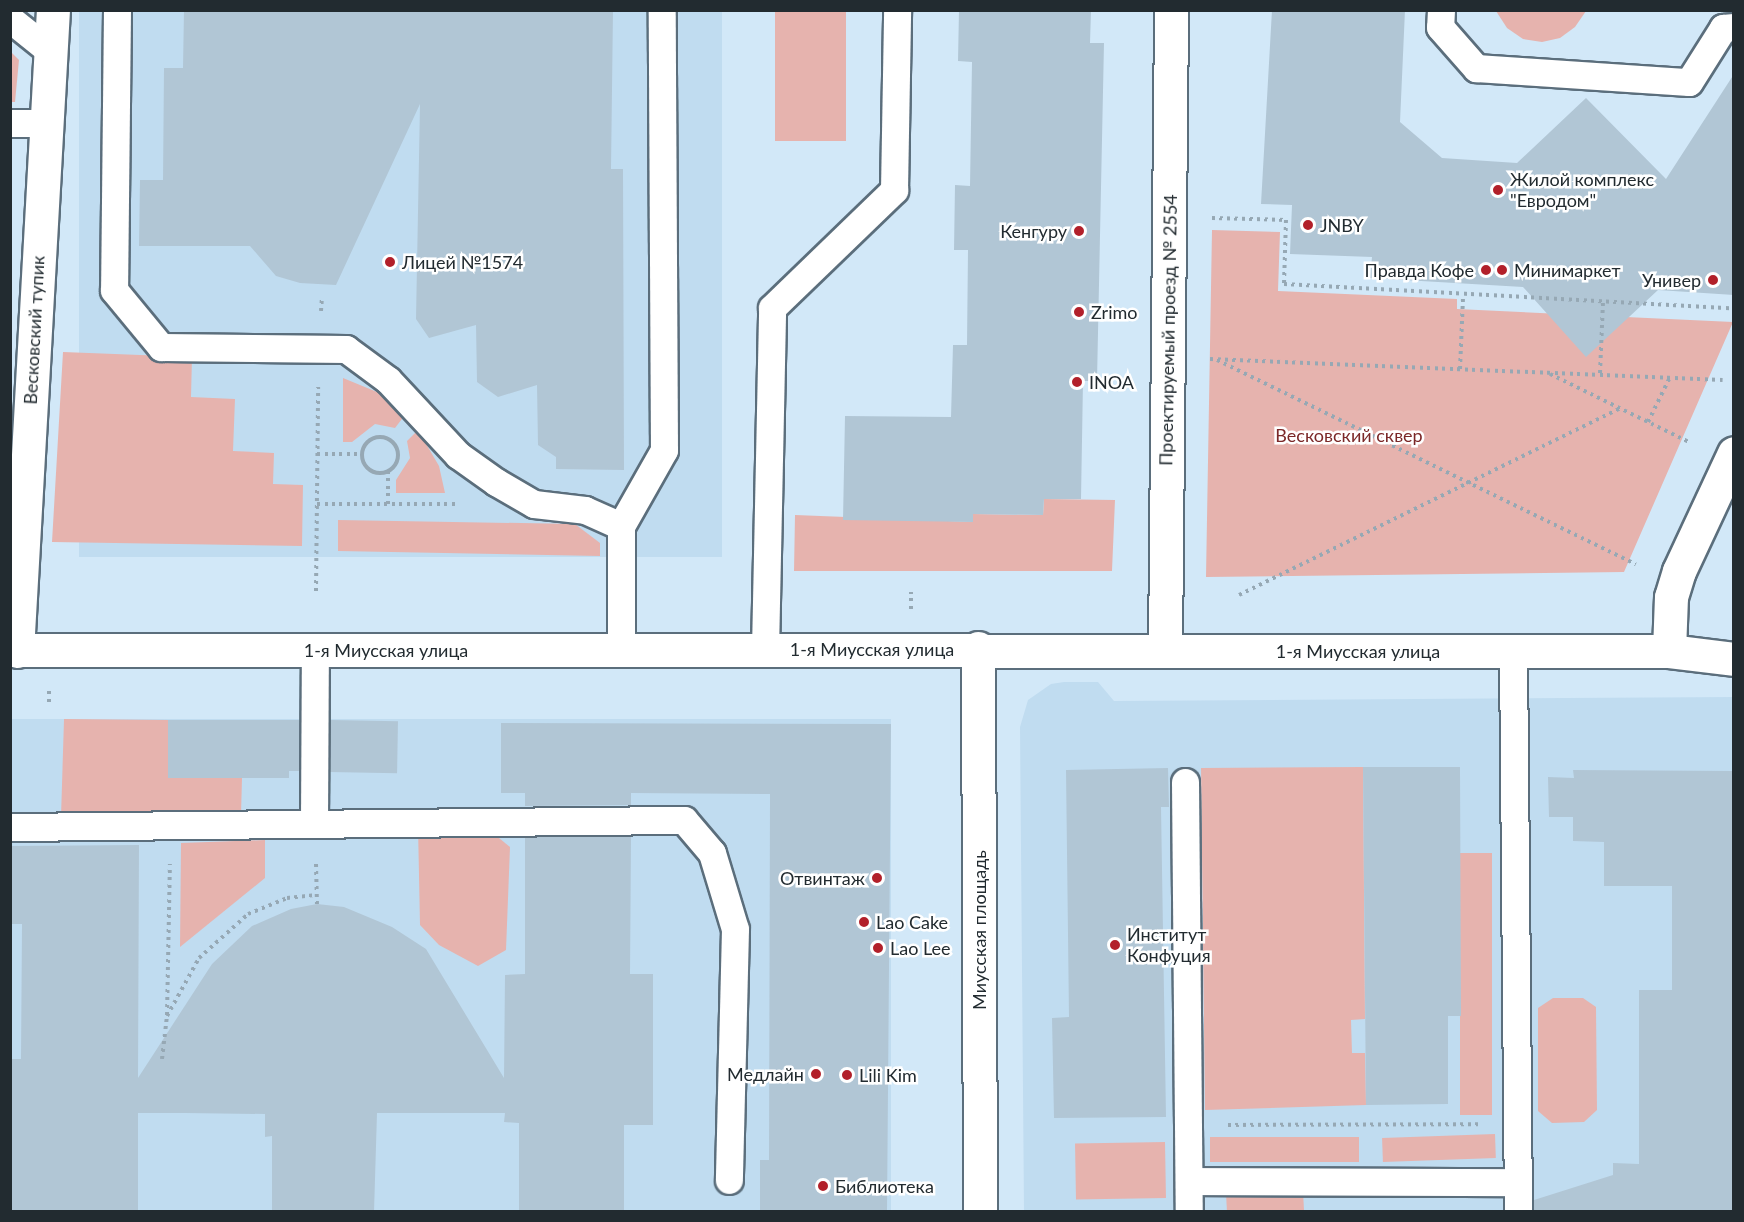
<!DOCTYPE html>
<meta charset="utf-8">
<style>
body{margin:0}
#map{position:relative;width:1744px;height:1222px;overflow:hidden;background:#d2e8f8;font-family:Lato,sans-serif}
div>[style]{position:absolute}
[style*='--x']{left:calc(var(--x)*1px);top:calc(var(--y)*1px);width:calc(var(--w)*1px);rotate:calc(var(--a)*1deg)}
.built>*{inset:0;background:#c0dcf0;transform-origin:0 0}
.green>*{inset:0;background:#e6b3ae;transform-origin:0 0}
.building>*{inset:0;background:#b1c6d5;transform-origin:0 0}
.path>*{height:4px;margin-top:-2px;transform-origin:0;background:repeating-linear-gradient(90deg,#96a8b4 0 3px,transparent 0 7.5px)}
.path>.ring{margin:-2px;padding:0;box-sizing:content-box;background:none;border:4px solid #96a8b4;border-radius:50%}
.roads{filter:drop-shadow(2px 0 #5b6e7c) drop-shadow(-2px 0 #5b6e7c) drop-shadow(0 2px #5b6e7c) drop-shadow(0 -2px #5b6e7c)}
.service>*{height:27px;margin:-13.5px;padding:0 13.5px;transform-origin:13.5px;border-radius:13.5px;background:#fff}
.minor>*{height:33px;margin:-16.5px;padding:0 16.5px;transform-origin:16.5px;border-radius:16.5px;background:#fff}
.tertiary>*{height:33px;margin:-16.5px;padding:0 16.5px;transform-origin:16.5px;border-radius:16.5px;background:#fff}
.dots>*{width:16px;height:16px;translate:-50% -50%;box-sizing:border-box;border:3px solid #fff;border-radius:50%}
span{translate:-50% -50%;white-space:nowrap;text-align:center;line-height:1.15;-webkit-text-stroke:5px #fff;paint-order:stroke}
.poi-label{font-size:18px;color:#222b30}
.left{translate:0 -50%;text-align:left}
.right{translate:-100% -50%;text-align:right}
.street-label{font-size:18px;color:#222b30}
.park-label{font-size:18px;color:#7b2828}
.frame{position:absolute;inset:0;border:12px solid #222b30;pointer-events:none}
</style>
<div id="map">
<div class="built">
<div style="left:79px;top:11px;width:643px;height:546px"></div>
<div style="clip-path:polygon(1064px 682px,1098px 682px,1114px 701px,1733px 697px,1733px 1211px,1024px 1212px,1020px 727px,1028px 700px,1051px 684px)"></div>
<div style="left:11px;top:719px;width:880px;height:493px"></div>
</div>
<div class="green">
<div style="left:775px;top:11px;width:71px;height:130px"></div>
<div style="clip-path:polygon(1496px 11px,1496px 10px,1586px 11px,1575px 27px,1560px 38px,1542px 42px,1523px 39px,1507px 28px)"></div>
<div style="clip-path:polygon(10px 51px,19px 60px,15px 102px,11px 102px)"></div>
<div style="clip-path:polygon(1212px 230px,1280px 232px,1278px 291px,1457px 299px,1457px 309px,1733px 322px,1624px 572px,1206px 577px)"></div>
<div style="clip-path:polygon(63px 352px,192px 357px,191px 397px,235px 399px,233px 451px,274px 453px,273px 484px,303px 485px,302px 546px,52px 542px)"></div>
<div style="clip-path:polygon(343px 378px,377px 392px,405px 415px,395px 428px,375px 424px,352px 442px,343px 442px)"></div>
<div style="clip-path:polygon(418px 430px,439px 466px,445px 493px,396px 493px,396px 480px,410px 458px,407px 441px)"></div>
<div style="clip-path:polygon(1044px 499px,1115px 500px,1112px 571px,794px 571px,795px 515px,973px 522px,973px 514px,1043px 515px)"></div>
<div style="clip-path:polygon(338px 520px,575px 524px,600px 543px,600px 556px,338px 551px)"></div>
<div style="clip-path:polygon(64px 719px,168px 720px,242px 778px,241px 815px,61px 817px)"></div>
<div style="clip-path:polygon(1363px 767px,1365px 1019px,1351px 1020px,1352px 1053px,1365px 1053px,1366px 1105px,1205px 1110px,1201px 768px)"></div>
<div style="clip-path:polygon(483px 825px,510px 847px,506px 950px,478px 966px,439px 945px,420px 925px,418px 826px)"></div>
<div style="clip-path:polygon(265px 840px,265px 878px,180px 947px,181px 843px)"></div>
<div style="left:1460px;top:853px;width:32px;height:262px"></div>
<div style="clip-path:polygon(1553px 998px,1583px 998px,1596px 1007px,1597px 1110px,1584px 1122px,1552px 1123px,1538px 1111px,1538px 1008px)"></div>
<div style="left:1495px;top:1134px;width:24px;height:113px;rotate:88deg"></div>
<div style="left:1359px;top:1137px;width:25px;height:149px;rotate:90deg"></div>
<div style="left:1165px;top:1142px;width:56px;height:90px;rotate:89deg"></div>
<div style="left:1303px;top:1191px;width:20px;height:77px;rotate:87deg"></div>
</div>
<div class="building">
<div style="clip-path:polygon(184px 10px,613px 10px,611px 169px,623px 169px,624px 470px,556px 469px,556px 457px,538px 445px,537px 385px,498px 397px,477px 382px,476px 325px,429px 338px,416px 319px,420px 104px,336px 285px,300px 283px,276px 276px,250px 246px,139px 246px,140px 180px,163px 180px,164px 68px,183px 68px)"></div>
<div style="clip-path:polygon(959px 10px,1091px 10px,1090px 43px,1104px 43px,1097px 381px,1083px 381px,1081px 499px,1044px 499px,1043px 515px,973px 514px,973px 522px,843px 520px,845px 416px,951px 417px,953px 345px,967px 345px,968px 250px,954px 250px,955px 185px,970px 186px,972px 62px,958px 61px)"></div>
<div style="clip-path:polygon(1272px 10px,1405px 10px,1400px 122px,1442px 158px,1517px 163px,1586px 98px,1666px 179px,1734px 74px,1734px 295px,1658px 290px,1586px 357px,1523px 287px,1370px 278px,1372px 257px,1290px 254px,1292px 205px,1261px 204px)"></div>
<div style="clip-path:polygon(168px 720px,299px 720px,299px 771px,289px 771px,289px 778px,168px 778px)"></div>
<div style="left:330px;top:720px;width:68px;height:52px;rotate:1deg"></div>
<div style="clip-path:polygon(501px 723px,891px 724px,887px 1212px,760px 1212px,760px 1160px,769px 1160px,770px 794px,631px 793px,631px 805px,525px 806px,525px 793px,501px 793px)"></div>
<div style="clip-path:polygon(1363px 767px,1460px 767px,1461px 1016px,1448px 1016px,1448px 1104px,1366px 1105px)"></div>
<div style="clip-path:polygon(1168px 768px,1169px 807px,1161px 807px,1166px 1117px,1054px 1118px,1052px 1018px,1069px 1017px,1066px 770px)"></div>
<div style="clip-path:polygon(1573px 770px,1734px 771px,1734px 1212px,1534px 1212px,1534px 1200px,1613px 1175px,1613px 1163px,1639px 1164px,1639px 990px,1672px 990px,1672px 886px,1604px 886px,1604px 842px,1573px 841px,1573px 817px,1549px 817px,1548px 777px,1574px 778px)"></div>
<div style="clip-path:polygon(631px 836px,630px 974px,653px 974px,653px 1125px,624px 1125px,624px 1212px,519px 1212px,519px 1123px,504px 1122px,505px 1113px,377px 1113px,374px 1212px,272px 1212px,272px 1136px,265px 1137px,265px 1114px,185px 1113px,138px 1113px,138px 1212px,10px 1212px,10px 1059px,21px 1059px,22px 924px,10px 924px,10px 846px,139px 845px,138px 1078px,212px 964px,252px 926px,291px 909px,317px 904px,344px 907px,392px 927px,426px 949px,504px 1078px,505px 975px,525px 974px,525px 837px)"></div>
</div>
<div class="path">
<div style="--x:1212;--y:218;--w:74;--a:1.5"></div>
<div style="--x:1286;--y:220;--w:64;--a:91.8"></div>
<div style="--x:1284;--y:284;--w:451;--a:3.1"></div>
<div style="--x:321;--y:311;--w:14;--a:-86"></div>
<div style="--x:1210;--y:359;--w:513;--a:2.34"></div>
<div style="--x:1217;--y:360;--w:466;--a:26"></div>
<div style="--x:1460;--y:369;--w:73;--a:-87.6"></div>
<div style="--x:1600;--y:373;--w:72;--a:-87.6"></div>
<div style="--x:1550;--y:374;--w:157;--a:26.1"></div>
<div style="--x:1648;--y:422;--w:50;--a:-63.9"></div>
<div class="ring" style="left:362px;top:437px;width:32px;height:32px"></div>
<div style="--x:317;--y:454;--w:45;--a:0"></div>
<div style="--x:388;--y:471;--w:33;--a:90"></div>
<div style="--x:317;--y:504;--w:140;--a:0"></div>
<div style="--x:316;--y:591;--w:204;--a:-89.4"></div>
<div style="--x:1239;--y:595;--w:424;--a:-26.1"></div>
<div style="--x:911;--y:609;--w:17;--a:-90"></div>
<div style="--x:49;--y:691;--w:14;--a:90"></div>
<div style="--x:316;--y:864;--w:40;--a:88.6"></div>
<div style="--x:167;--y:1015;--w:151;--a:-88.9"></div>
<div style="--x:162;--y:1059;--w:43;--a:-83.4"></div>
<div style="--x:167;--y:1016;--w:66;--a:-61.1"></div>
<div style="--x:199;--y:958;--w:66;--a:-41.9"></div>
<div style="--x:248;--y:914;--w:42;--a:-22.3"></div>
<div style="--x:287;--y:898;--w:30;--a:-6"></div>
<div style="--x:1228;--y:1125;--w:250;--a:-0.2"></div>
</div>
<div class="roads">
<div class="service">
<div style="--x:117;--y:10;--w:280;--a:90.6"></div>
<div style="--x:114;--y:290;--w:74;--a:50.5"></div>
<div style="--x:161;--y:347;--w:185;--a:0.6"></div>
<div style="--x:346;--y:349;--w:52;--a:36.4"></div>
<div style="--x:388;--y:380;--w:103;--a:47"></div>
<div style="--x:458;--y:455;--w:47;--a:35.4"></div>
<div style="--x:496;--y:482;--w:44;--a:30.1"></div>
<div style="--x:534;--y:504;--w:51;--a:6.7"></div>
<div style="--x:585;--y:510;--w:39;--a:24"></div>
<div style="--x:1441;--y:10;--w:17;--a:93"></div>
<div style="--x:1440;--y:27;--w:55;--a:48.7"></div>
<div style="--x:1476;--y:68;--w:213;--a:3.8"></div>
<div style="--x:1689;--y:82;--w:64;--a:-57.8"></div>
<div style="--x:1723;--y:28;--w:11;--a:-5"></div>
<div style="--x:10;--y:19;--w:51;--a:38.7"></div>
<div style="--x:10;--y:123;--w:36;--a:0"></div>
<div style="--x:621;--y:650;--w:124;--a:-90"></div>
<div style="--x:621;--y:526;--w:87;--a:-60.5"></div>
<div style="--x:664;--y:450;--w:440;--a:-90.3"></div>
<div style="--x:765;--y:650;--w:342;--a:-88.8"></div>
<div style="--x:772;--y:308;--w:170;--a:-44"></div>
<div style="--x:894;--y:190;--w:180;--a:-89"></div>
<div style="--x:1513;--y:652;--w:560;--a:89.49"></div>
<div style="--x:1185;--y:782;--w:430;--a:89.5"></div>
<div style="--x:314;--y:824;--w:174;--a:-89.7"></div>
<div style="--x:10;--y:827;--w:674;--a:-0.6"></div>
<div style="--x:684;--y:820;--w:43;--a:49.7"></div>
<div style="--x:712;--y:853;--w:79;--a:73.2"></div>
<div style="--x:735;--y:929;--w:251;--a:91.4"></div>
<div style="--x:1189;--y:1181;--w:329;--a:0.2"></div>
</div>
<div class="minor">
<div style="--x:978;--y:648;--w:564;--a:89.8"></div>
<div style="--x:1165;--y:650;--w:640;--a:-89.46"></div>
<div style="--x:17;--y:651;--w:642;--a:-86.79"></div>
</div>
<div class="tertiary">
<div style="--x:10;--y:650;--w:1659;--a:0.03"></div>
<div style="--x:1669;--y:651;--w:65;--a:7"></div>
<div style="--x:1669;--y:651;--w:54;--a:-87.9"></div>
<div style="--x:1671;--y:597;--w:27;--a:-73"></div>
<div style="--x:1679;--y:571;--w:130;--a:-65"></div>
</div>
</div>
<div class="dots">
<div style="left:1498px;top:190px;background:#b2202a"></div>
<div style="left:1308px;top:225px;background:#b2202a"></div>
<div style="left:1079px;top:231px;background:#b2202a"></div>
<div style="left:390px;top:262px;background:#b2202a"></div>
<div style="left:1486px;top:270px;background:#b2202a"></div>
<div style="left:1502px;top:270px;background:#b2202a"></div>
<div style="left:1713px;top:280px;background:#b2202a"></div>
<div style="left:1079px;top:312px;background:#b2202a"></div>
<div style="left:1077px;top:382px;background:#b2202a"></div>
<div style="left:877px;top:878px;background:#b2202a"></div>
<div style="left:864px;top:922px;background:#b2202a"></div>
<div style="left:1115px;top:945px;background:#b2202a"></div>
<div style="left:878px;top:948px;background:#b2202a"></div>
<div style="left:816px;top:1074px;background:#b2202a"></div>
<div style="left:847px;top:1075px;background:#b2202a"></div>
<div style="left:823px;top:1186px;background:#b2202a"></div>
</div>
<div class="poi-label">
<span class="left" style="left:1510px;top:190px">Жилой комплекс<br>"Евродом"</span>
<span class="left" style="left:1320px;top:225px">JNBY</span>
<span class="right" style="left:1067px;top:231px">Кенгуру</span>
<span class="left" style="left:402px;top:262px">Лицей №1574</span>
<span class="right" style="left:1474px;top:270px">Правда Кофе</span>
<span class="left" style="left:1514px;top:270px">Минимаркет</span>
<span class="right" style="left:1701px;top:280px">Универ</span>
<span class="left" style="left:1091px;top:312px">Zrimo</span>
<span class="left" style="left:1089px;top:382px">INOA</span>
<span class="right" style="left:865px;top:878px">Отвинтаж</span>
<span class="left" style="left:876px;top:922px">Lao Cake</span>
<span class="left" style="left:1127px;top:945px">Институт<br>Конфуция</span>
<span class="left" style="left:890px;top:948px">Lao Lee</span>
<span class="right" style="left:804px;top:1074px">Медлайн</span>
<span class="left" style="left:859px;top:1075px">Lili Kim</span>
<span class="left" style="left:835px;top:1186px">Библиотека</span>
</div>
<div class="street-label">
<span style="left:34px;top:330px;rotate:-87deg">Весковский тупик</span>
<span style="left:1168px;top:330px;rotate:-89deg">Проектируемый проезд № 2554</span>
<span style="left:872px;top:649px">1-я Миусская улица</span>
<span style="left:386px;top:650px">1-я Миусская улица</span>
<span style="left:1358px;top:651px">1-я Миусская улица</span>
<span style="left:979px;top:930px;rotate:-90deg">Миусская площадь</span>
</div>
<div class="park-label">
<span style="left:1349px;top:435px">Весковский сквер</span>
</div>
<div class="frame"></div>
</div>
